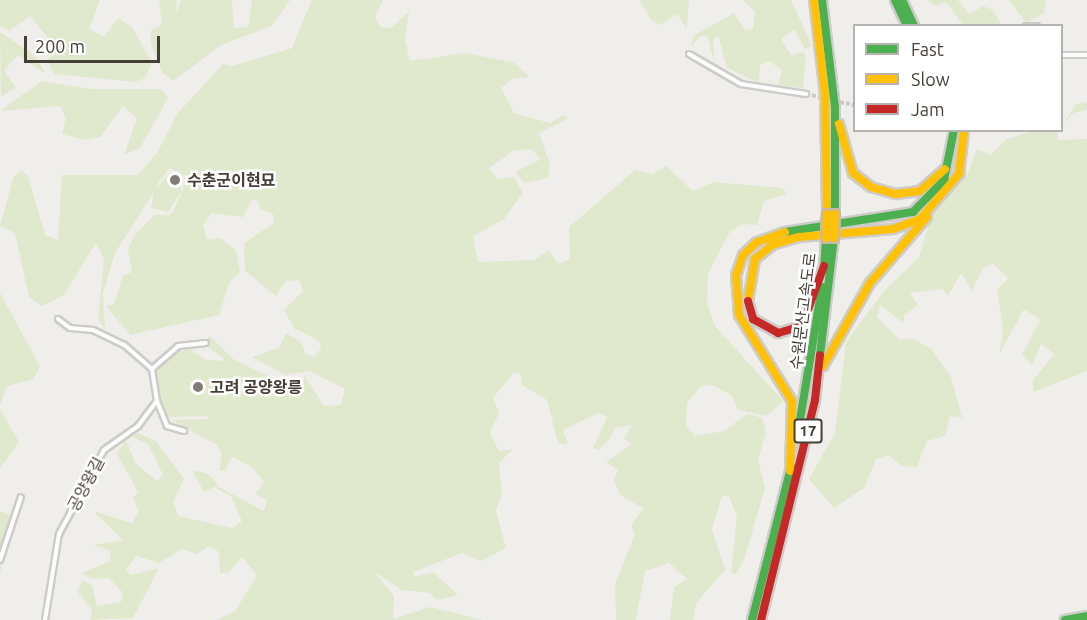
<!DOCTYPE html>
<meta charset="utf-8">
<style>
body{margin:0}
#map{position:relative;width:1087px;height:620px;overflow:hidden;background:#f0eeeb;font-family:Ubuntu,"Noto Sans KR",sans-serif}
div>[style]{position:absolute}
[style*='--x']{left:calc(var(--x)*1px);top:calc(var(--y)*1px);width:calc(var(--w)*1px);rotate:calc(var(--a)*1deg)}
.green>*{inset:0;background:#e0e9cd}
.street-tunnel>*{height:4px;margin-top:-2px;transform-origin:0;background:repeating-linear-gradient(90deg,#cecbc7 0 4px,transparent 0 6px)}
.roads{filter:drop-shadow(2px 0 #ceccc9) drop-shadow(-2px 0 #ceccc9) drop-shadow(0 2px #ceccc9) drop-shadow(0 -2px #ceccc9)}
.street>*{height:4px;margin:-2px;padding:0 2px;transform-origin:2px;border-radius:2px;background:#fdfcfc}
.fast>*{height:8px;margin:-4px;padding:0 4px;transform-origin:4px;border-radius:4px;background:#4caf50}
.slow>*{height:8px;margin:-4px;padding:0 4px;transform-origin:4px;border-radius:4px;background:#ffc107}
.jam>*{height:8px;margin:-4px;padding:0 4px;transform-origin:4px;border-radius:4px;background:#c62828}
.bridges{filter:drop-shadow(2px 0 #c7b9a8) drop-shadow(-2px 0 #c7b9a8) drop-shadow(0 2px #c7b9a8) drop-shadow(0 -2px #c7b9a8)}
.slow-bridge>*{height:8px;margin:-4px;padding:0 4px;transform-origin:4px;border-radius:4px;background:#ffc107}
.dots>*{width:16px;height:16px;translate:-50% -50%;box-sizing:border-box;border:3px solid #fff;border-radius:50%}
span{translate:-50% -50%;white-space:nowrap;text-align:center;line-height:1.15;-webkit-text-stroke:5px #fff;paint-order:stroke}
.shield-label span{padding:2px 4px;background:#fff;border:2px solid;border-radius:4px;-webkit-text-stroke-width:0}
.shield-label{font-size:15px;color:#463f37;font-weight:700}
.poi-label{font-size:16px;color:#463f37;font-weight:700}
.left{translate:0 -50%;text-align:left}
.street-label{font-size:16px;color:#463f37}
.legend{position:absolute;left:853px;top:24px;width:210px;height:108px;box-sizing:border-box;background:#fff;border:2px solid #b5b2af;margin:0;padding:8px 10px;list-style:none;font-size:18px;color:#463f37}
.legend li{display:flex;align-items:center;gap:12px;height:30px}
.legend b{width:30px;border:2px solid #b5b2af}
.scale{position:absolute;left:24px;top:36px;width:136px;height:27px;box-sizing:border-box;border:3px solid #463f37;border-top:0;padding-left:8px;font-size:18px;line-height:21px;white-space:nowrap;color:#463f37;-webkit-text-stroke:4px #fff;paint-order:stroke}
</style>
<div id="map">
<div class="green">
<div style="clip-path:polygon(0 0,100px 0,89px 29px,104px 37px,118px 18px,132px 27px,152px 63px,145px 78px,135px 82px,54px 74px,47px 59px,54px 55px,49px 39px,30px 16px,9px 31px,0 26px)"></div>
<div style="clip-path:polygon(159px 0,177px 0,176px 13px,181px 0,232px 0,234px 28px,248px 27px,252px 0,290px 0,272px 26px,223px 44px,173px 81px,162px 72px,151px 44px,151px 30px,162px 24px)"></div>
<div style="clip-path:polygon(312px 0,383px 0,375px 17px,381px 27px,391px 28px,409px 11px,405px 40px,410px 61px,464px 53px,513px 62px,530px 77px,514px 78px,501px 88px,514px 113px,550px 123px,564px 115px,568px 119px,539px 133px,550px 165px,548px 178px,524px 183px,515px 172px,541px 159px,531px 149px,513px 151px,489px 168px,497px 179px,514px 177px,523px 193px,504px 219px,473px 236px,478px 262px,534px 260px,549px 250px,557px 263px,564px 262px,570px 258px,569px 227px,635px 170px,652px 174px,666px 166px,693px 191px,714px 182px,782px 188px,788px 194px,764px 201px,757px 225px,742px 224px,729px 233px,708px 274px,707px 302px,715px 326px,783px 401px,767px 416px,738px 410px,731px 395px,712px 385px,701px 386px,687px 403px,686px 425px,695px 436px,724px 431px,747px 414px,763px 418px,766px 433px,758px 460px,765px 488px,744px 560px,736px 574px,731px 572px,737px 517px,729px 496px,722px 496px,712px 529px,725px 570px,696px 603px,693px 620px,670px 620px,674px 587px,687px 579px,669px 563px,645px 571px,636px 620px,616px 620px,615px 584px,635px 534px,631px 526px,643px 508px,620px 495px,614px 480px,618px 470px,606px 462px,632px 444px,624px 439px,632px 425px,615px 428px,609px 440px,598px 450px,593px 448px,607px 417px,598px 413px,563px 430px,568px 444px,558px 443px,547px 400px,522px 385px,520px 373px,514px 373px,493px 398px,499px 413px,490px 433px,499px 451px,513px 449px,499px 463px,502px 493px,496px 511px,506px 548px,481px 561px,462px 553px,413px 572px,415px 577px,433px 572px,458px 595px,437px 600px,430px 593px,402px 590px,373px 571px,394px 596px,393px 619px,430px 607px,483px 620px,217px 620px,235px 611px,257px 575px,242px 557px,228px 573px,220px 573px,219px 552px,209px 546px,197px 554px,182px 549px,159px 563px,136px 556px,126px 570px,131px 575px,159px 568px,133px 618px,90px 620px,92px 610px,77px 591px,83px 580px,92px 585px,97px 606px,121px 602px,123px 593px,109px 578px,92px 579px,81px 573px,111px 561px,109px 550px,93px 545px,123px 540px,93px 511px,132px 523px,139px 512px,133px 498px,138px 492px,117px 454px,126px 439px,135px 463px,157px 481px,163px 475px,148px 444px,132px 437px,138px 433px,156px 441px,184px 479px,173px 502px,178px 516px,232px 528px,242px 521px,231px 496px,214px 487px,204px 492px,192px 470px,209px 474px,219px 487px,264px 511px,267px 500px,256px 494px,264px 481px,250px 466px,232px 457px,225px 471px,219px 470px,222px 454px,217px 445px,171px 420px,208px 419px,208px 416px,166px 417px,154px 371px,173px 352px,190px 349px,206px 360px,226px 361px,207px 346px,209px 335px,233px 359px,295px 389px,303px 387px,304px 375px,324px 406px,341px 405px,345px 389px,309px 371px,285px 375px,252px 357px,279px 348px,286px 333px,300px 341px,306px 354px,314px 357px,321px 348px,319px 341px,294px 328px,284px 310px,303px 291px,299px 280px,286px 281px,276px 296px,245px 271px,244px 243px,274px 223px,273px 214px,261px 210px,258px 201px,252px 200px,243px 217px,212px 213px,203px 225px,207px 240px,220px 238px,236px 250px,240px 272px,230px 281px,219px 315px,130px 335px,106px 306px,114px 304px,123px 275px,132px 272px,128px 249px,134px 236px,154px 215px,169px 215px,174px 210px,186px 181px,181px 173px,169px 168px,158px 183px,156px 189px,170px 172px,181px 178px,181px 192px,168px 212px,151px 208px,154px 192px,115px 253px,103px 294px,105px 330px,98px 319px,104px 259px,96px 243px,64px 295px,42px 306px,29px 297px,15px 233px,0 226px,14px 176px,22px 171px,28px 176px,45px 235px,58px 240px,62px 175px,138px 175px,157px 153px,177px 114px,223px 64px,232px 66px,292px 48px)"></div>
<div style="clip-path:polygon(639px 0,689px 0,687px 30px,678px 14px,660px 25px,652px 21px)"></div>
<div style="clip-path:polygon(743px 0,791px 0,812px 46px,805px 49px,794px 29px,781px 39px,791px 55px,803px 52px,806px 56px,803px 88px,778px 85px,782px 70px,769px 61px,760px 65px,759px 83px,727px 68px,718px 35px,713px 40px,715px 65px,707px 36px,700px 36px,691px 47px,693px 36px,734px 13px,745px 30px,753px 29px,755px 12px)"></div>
<div style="clip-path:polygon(927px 0,958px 0,969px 14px,983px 6px,993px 10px,1002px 25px,963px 25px,946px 2px,936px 6px)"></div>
<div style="clip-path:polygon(1009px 0,1046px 0,1044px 13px,1026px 23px)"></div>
<div style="clip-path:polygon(0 32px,34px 55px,46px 74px,18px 55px,4px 71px,16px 87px,1px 97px)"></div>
<div style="clip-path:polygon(42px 81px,92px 89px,161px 89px,168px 98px,140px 148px,124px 155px,137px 118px,123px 106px,100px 137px,84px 140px,62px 134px,66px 118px,60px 106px,0 111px)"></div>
<div style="clip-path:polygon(1087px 102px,1087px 110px,1073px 113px,1062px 127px,1076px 104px)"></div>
<div style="clip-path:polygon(1032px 131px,1058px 131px,1058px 140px,1087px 139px,1087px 371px,1033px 392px,1033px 380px,1054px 354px,1041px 344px,1032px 365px,1022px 355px,1040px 320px,1024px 309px,999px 355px,1003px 329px,997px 290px,1008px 278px,993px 264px,983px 268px,972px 291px,961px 273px,948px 296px,942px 289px,910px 293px,918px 305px,904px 316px,904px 324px,880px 305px,877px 317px,900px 340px,912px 338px,931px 349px,951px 377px,962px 418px,950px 416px,945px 436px,927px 441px,917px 467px,902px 466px,888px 455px,876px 459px,864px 488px,834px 508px,809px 479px,835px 433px,846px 342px,884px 291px,919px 257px,928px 227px,925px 209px,943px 186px,967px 175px,977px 149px,991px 155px,1005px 140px)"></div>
<div style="clip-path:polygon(0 293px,40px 366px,34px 379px,7px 386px,0 405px)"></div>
<div style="clip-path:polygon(0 409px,19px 442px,0 468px)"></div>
<div style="clip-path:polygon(0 511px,15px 517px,0 573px)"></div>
</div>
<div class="street-tunnel">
<div style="--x:806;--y:94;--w:18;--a:13"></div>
<div style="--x:834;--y:101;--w:20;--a:11"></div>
</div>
<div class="roads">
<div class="street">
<div style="--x:1026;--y:26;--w:11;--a:0"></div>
<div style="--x:689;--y:54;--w:60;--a:30"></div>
<div style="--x:741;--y:84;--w:66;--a:8.7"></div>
<div style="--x:1062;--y:55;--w:25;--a:0"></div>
<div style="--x:152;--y:369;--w:35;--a:-41"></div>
<div style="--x:178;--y:346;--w:28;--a:-6"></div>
<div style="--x:157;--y:401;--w:27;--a:68"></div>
<div style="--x:167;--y:426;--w:18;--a:16"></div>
<div style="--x:0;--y:560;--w:66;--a:-71.6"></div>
<div style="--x:45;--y:620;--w:87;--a:-80.8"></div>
<div style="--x:59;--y:534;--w:95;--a:-61.8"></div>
<div style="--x:104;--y:450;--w:42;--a:-35.2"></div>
<div style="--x:138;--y:426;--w:31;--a:-53"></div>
<div style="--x:157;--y:401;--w:32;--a:-99"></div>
<div style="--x:152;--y:369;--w:37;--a:-139"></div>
<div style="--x:124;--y:345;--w:34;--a:-154"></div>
<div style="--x:93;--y:330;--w:23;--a:-175"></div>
<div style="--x:70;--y:328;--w:15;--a:-143"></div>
</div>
<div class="fast">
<div style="--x:822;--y:0;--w:108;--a:83.1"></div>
<div style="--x:835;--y:107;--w:107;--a:90"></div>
<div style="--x:895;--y:0;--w:29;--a:65"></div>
<div style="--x:902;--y:0;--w:29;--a:65"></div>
<div style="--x:785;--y:232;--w:130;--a:-8.9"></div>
<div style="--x:913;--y:212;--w:45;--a:-45.9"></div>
<div style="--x:944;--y:180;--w:51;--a:-78.7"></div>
<div style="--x:824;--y:269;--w:31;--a:-86"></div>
<div style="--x:820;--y:355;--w:118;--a:-83.2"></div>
<div style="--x:797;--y:438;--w:153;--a:-80.6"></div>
<div style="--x:752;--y:620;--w:158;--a:-75.7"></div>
<div style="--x:1065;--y:620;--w:22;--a:-10"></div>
</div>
<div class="slow">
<div style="--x:814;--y:0;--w:95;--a:83.3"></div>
<div style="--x:825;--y:94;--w:120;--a:89"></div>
<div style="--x:839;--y:124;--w:51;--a:74.1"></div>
<div style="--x:853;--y:173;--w:23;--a:38"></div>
<div style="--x:871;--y:187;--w:26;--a:16"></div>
<div style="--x:896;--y:194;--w:24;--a:-7"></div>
<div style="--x:920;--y:191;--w:33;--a:-41"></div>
<div style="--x:785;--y:232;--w:30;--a:160"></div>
<div style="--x:757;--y:242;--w:19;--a:137"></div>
<div style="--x:743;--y:255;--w:21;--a:109"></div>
<div style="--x:736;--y:275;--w:40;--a:85.7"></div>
<div style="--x:739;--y:315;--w:101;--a:58.4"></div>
<div style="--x:792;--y:401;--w:70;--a:91.6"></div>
<div style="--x:748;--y:301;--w:43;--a:-80.5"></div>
<div style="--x:755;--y:259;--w:22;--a:-39"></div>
<div style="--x:772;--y:245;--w:28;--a:-17"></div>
<div style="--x:799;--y:237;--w:94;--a:-4.9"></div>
<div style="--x:893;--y:229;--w:29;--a:-20"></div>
<div style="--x:920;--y:219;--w:60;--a:-49.1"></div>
<div style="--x:959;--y:174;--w:44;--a:-83.5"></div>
<div style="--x:823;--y:366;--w:95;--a:-60.5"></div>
<div style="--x:870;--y:283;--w:87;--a:-49.2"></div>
</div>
<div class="jam">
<div style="--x:748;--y:301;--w:19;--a:74"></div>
<div style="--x:753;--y:319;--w:29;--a:29"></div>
<div style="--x:778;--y:333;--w:25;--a:-16"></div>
<div style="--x:802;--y:326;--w:64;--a:-69.9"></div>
<div style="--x:761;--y:620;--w:227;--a:-76.2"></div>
<div style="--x:815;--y:400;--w:45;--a:-83.7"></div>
</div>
</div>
<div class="bridges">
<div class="slow-bridge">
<div style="--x:826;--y:238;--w:24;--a:-88"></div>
<div style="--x:834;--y:238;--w:24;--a:-88"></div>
</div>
</div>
<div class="dots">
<div style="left:175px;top:180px;background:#827c76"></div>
<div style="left:198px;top:387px;background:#827c76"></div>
</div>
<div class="shield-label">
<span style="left:808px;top:431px">17</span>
</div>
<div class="poi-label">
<span class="left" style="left:187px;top:180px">수춘군이현묘</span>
<span class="left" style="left:210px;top:387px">고려 공양왕릉</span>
</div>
<div class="street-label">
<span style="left:803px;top:311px;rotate:-83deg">수원문산고속도로</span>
<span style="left:86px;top:484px;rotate:-62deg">공양왕길</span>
</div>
<ul class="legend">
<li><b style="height:8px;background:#4caf50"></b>Fast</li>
<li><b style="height:8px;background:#ffc107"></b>Slow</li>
<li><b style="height:8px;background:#c62828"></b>Jam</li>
</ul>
<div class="scale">200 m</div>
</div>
